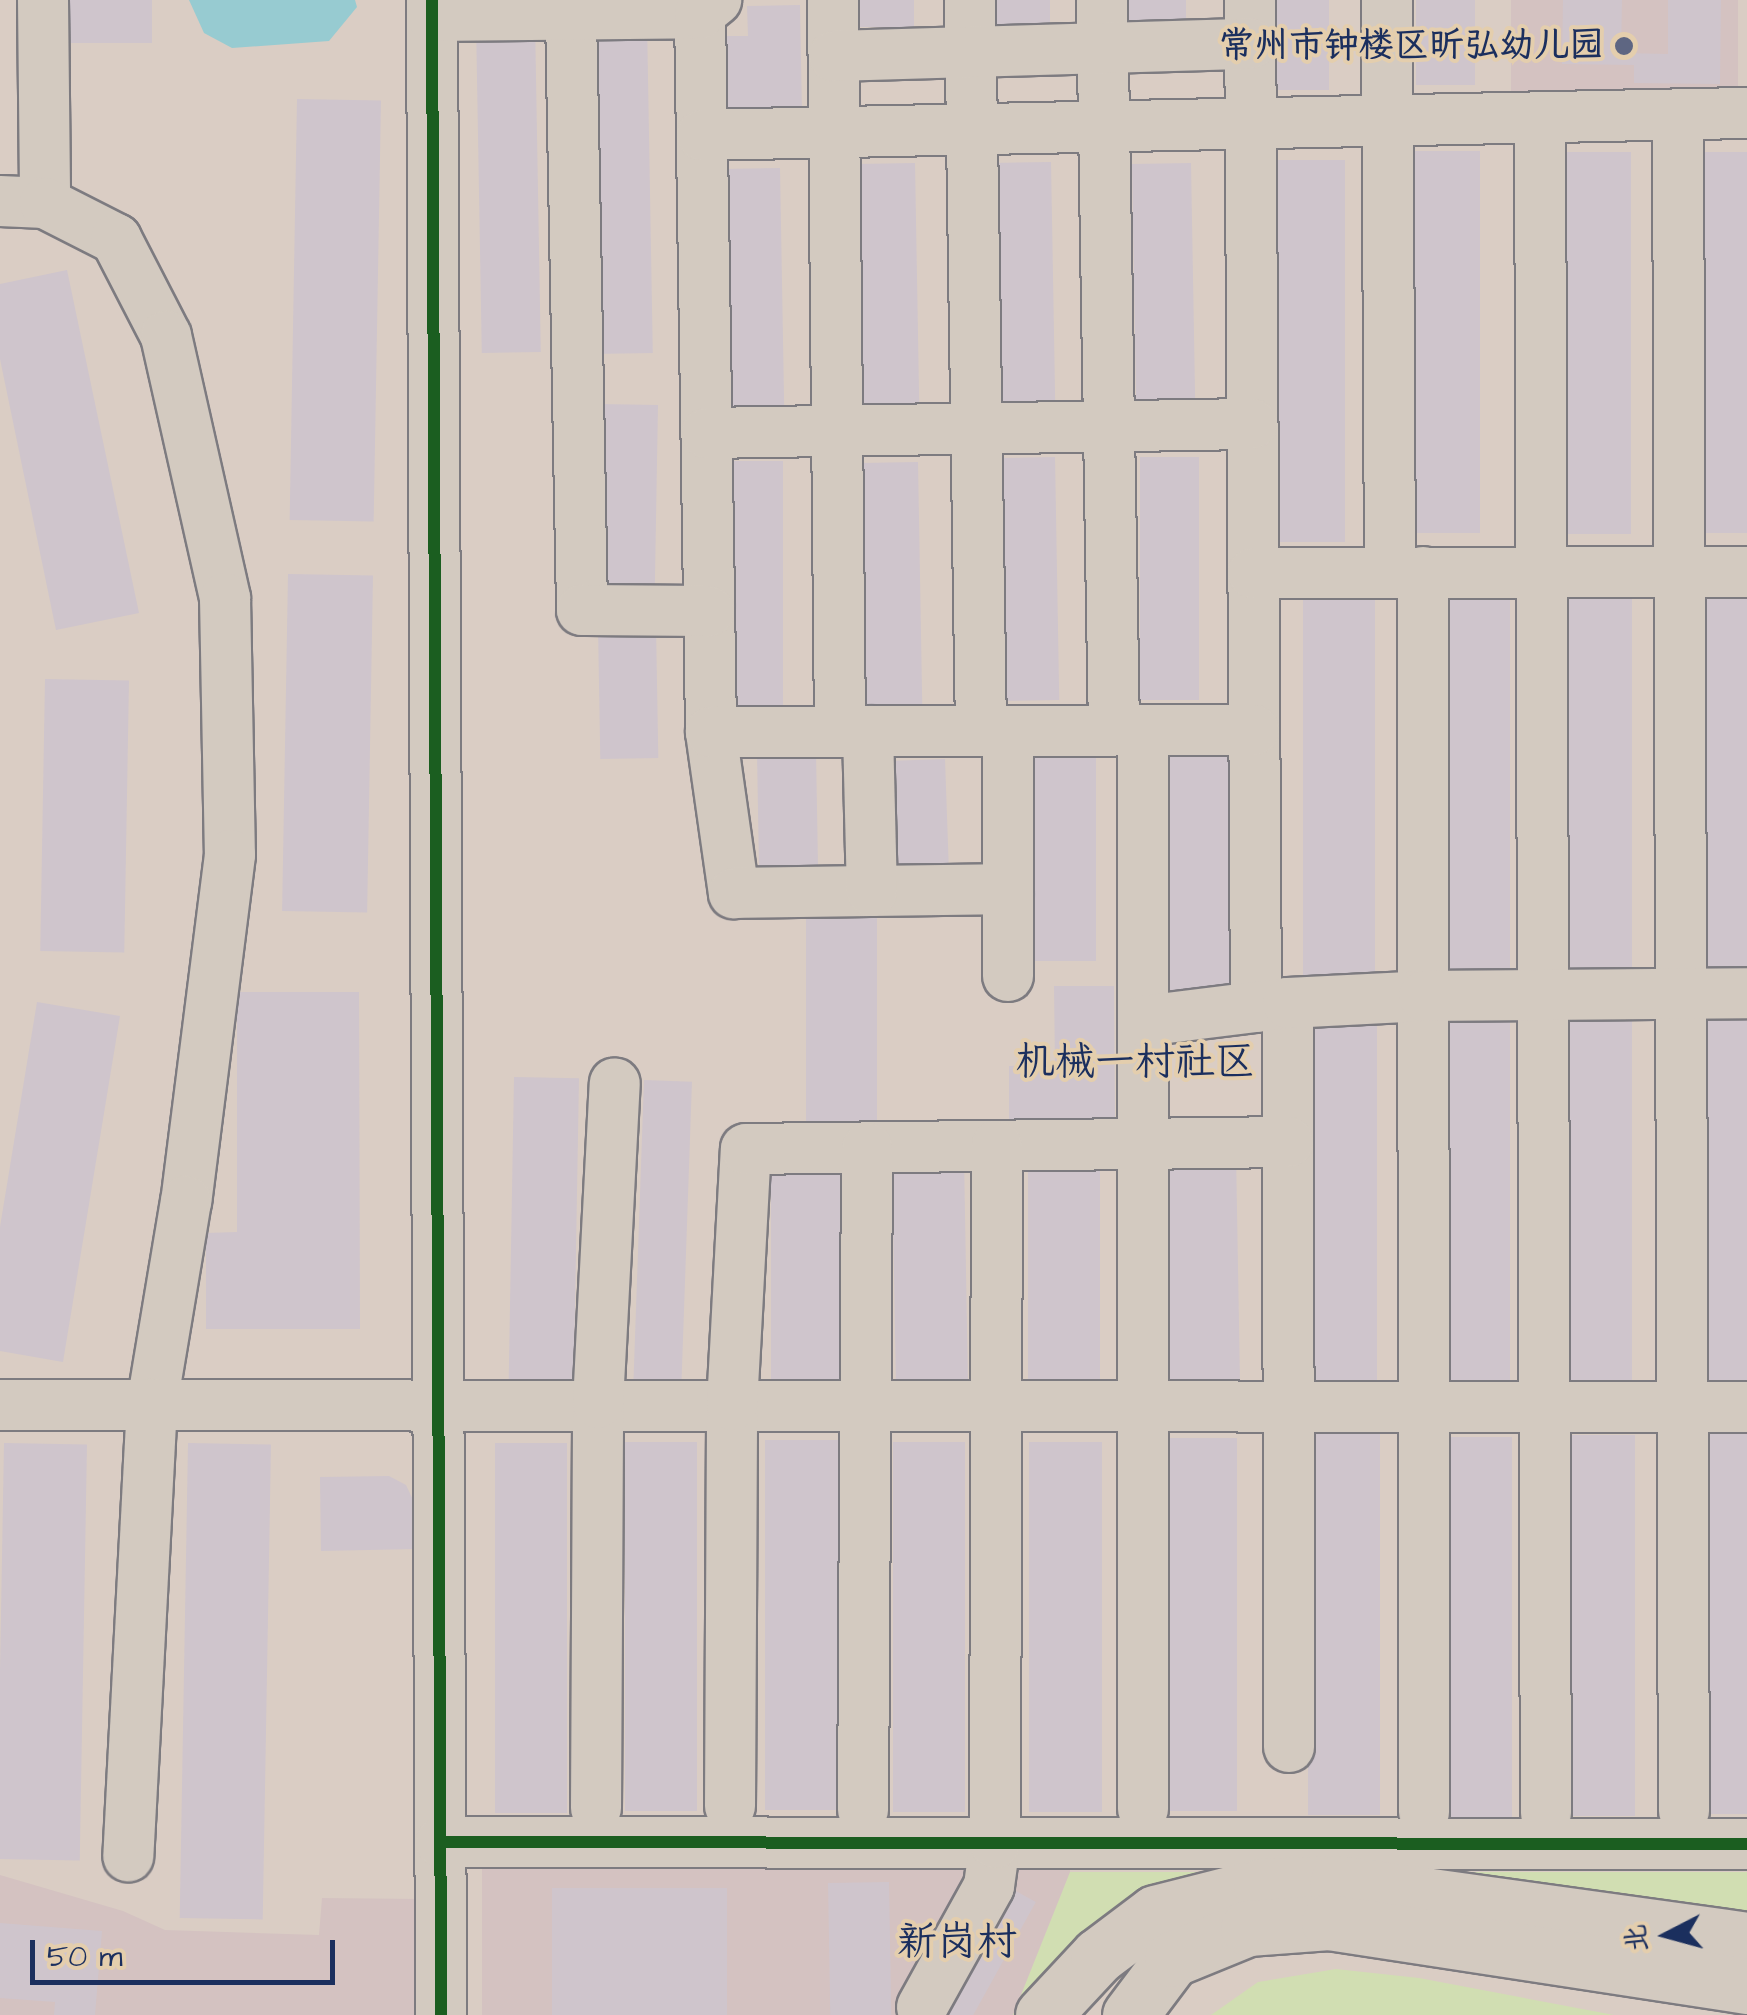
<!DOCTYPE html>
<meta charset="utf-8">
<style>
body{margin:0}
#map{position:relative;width:1747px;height:2015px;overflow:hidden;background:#dacdc4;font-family:"Architects Daughter","LXGW WenKai TC",sans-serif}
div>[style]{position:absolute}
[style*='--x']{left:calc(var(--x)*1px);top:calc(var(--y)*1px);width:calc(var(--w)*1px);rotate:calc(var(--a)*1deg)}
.built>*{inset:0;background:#d4c2c1;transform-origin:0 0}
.green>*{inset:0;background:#d1deb2}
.water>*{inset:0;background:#97cbd1}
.building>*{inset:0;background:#cfc5cc;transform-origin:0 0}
.roads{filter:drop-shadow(2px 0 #7d7b80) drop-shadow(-2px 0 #7d7b80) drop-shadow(0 2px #7d7b80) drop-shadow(0 -2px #7d7b80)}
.minor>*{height:50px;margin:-25px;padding:0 25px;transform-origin:25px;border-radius:25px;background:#d3cac0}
.major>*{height:55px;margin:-27.5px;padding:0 27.5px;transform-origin:27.5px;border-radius:27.5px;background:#d3cac0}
.cycleway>*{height:12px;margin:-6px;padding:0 6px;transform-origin:6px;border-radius:6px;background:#1b5e20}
.dots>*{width:28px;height:28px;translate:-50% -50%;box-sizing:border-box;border:5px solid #e4cead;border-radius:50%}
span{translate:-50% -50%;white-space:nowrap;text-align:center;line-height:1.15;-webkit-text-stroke:8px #e4cead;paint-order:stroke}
.poi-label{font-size:35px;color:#1b2f5e;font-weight:700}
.right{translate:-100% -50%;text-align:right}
.quarter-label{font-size:40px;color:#1b2f5e}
.north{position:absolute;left:1617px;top:1885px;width:100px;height:100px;-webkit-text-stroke:8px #e4cead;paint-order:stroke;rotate:264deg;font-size:28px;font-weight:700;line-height:40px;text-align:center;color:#1b2f5e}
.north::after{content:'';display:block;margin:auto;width:35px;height:45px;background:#1b2f5e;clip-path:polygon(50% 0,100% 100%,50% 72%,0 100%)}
.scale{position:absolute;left:30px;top:1940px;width:305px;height:45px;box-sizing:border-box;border:5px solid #1b2f5e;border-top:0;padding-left:12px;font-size:30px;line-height:35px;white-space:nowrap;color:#1b2f5e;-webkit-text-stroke:8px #e4cead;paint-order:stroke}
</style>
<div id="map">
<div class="built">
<div style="left:1511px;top:0;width:227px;height:94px"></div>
<div style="left:482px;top:1869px;width:588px;height:146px"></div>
<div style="clip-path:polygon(0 1875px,123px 1911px,165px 1930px,319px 1935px,322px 1898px,419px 1899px,417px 2015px,0 2015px)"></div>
</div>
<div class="green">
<div style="clip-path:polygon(1070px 1872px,1747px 1872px,1747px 1914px,1250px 1877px,1025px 2015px,1013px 2015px)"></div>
<div style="clip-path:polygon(1336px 1969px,1419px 1978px,1614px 2015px,1211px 2015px,1258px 1982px)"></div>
</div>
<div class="water">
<div style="clip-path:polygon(189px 0,355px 0,357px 7px,329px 41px,232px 48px,204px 33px)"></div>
</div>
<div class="building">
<div style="left:68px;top:0;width:84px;height:43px"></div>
<div style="left:855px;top:0;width:59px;height:27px"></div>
<div style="left:991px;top:0;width:59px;height:28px"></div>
<div style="left:1128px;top:0;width:58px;height:29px"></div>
<div style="left:1270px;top:0;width:59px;height:90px"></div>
<div style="left:1416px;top:0;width:59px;height:85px"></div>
<div style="clip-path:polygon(1563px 0,1622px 0,1621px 53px,1668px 54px,1668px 0,1721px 0,1720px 84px,1634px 83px,1634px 65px,1562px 64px)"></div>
<div style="clip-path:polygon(800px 5px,802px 114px,727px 115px,725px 36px,748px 36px,747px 6px)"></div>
<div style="left:535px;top:20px;width:332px;height:59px;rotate:89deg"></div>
<div style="left:647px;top:21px;width:332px;height:60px;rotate:89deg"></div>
<div style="left:297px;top:99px;width:84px;height:421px;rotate:1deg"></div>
<div style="left:1480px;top:151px;width:382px;height:72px;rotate:90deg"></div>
<div style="left:1559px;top:152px;width:72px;height:382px"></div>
<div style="left:1704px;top:152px;width:43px;height:381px"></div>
<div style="left:1345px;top:160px;width:382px;height:73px;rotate:90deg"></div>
<div style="left:1051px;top:162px;width:244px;height:59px;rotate:89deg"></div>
<div style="left:915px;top:163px;width:244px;height:59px;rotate:89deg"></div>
<div style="left:1191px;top:163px;width:244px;height:59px;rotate:89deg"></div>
<div style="left:780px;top:168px;width:244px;height:59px;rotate:89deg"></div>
<div style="clip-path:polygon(67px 270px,139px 613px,56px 630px,0 359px,0 284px)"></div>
<div style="left:598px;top:404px;width:60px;height:180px;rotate:1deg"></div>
<div style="left:1055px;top:457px;width:243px;height:58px;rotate:89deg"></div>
<div style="left:1140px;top:457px;width:59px;height:243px"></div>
<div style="left:783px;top:461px;width:244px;height:59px;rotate:90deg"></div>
<div style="left:918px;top:462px;width:244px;height:58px;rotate:89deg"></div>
<div style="left:288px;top:574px;width:85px;height:337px;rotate:1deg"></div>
<div style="left:1510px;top:594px;width:382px;height:72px;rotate:90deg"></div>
<div style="left:1560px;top:594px;width:72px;height:382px"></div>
<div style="left:1707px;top:598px;width:40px;height:381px"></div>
<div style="left:1375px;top:599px;width:382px;height:72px;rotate:90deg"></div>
<div style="left:656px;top:626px;width:132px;height:58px;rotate:89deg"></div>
<div style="left:45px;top:679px;width:84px;height:272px;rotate:1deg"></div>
<div style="left:1160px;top:749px;width:73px;height:250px"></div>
<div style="left:816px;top:752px;width:115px;height:59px;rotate:89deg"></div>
<div style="left:1023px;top:752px;width:73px;height:209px"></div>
<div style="left:945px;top:759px;width:114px;height:58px;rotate:88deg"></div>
<div style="left:806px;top:910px;width:71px;height:229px"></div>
<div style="clip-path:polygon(1054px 986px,1114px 986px,1115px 1121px,1009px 1122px,1009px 1066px,1055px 1065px)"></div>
<div style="clip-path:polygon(237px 992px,359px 992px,360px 1329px,206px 1329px,206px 1233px,237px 1232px)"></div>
<div style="clip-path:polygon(37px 1002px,120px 1016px,63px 1362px,0 1351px,0 1227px)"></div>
<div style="left:1747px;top:1005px;width:382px;height:40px;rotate:90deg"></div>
<div style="left:1632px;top:1006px;width:382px;height:72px;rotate:90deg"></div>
<div style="left:1510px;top:1010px;width:382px;height:73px;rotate:90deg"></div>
<div style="left:1305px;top:1013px;width:72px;height:382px"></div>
<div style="left:514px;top:1077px;width:65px;height:306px;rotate:1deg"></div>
<div style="left:644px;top:1080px;width:48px;height:306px;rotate:2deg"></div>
<div style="left:1236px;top:1153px;width:229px;height:72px;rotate:89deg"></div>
<div style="left:964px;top:1157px;width:229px;height:72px;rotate:89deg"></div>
<div style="left:1028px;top:1157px;width:72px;height:229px"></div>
<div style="left:843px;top:1170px;width:212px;height:72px;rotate:90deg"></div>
<div style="left:1380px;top:1433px;width:382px;height:72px;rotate:90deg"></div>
<div style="left:1710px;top:1433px;width:37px;height:381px"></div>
<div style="left:1562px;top:1435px;width:73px;height:381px"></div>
<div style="left:1440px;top:1437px;width:72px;height:382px"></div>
<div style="left:1237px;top:1438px;width:373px;height:72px;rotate:90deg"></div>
<div style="left:765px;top:1440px;width:73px;height:370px"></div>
<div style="left:625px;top:1442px;width:72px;height:369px"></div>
<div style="left:893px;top:1442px;width:72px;height:370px"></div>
<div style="left:1029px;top:1442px;width:73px;height:370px"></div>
<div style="left:4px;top:1443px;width:83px;height:416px;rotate:1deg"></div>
<div style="left:188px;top:1443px;width:83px;height:475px;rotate:1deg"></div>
<div style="left:495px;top:1443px;width:72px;height:370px"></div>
<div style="clip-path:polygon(389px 1476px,406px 1485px,415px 1504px,415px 1549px,321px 1551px,320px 1477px)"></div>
<div style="left:889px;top:1882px;width:133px;height:61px;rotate:89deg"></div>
<div style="left:1007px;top:1886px;width:33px;height:148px;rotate:29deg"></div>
<div style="left:727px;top:1888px;width:127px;height:175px;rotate:90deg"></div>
<div style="clip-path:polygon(0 1923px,102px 1931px,95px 2015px,54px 2015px,55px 2002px,0 1998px)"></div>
</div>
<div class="roads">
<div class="minor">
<div style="--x:43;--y:0;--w:203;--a:89.4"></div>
<div style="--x:432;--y:0;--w:2015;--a:89.74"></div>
<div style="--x:833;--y:0;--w:731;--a:89.45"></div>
<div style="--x:970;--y:0;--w:731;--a:89.14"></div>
<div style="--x:1102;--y:0;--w:730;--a:89.06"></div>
<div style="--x:1250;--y:0;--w:1007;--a:89.66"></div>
<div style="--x:1387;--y:0;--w:573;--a:89.7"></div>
<div style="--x:700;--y:13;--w:719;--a:89.12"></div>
<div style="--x:711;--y:732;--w:163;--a:81.9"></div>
<div style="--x:734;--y:893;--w:274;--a:-0.8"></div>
<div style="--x:571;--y:14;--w:596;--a:88.94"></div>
<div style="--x:582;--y:610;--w:127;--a:0.5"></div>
<div style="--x:432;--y:16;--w:268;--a:-0.6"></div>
<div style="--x:700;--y:13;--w:21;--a:-39"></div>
<div style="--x:834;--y:56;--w:416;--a:-1.7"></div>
<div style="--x:1678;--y:114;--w:1697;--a:89.8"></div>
<div style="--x:1540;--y:117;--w:1696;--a:89.8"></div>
<div style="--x:702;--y:135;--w:1045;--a:-1.21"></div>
<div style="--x:0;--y:201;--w:45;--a:2.5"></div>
<div style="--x:45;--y:203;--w:80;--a:26.9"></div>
<div style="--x:116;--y:239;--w:109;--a:62.7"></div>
<div style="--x:166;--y:336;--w:269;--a:77.3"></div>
<div style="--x:225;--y:598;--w:257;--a:88.9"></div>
<div style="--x:230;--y:855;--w:349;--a:97.2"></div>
<div style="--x:186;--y:1201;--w:206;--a:99.5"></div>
<div style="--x:152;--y:1404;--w:453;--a:93"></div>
<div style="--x:707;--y:433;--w:545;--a:-0.95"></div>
<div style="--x:1423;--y:572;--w:1240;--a:89.95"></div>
<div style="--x:1253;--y:573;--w:494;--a:-0.1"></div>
<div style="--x:1143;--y:730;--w:1079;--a:90"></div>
<div style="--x:868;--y:731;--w:160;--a:88.6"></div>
<div style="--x:1008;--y:731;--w:245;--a:90"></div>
<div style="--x:711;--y:732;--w:543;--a:-0.21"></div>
<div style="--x:1288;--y:1003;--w:744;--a:89.92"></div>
<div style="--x:1143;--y:1021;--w:146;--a:-7.1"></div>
<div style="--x:1288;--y:1003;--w:136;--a:-2.9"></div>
<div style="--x:1424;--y:996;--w:323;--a:-0.5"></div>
<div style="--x:0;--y:1405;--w:1747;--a:0.07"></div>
<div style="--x:730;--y:1806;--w:401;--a:-89.7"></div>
<div style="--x:732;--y:1405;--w:256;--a:-86.9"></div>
<div style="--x:746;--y:1149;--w:542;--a:-0.74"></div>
<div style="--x:596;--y:1808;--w:405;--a:-89.7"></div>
<div style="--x:598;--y:1403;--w:320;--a:-87"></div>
<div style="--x:863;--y:1810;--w:662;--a:-89.65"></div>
<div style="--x:441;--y:1842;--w:1306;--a:0.09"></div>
<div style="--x:922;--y:2007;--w:138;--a:-61"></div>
<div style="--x:989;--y:1886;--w:43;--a:-82.1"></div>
<div style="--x:995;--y:1843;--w:697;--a:-89.84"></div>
</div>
<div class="major">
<div style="--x:1043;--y:2015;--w:81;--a:-47"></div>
<div style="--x:1098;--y:1956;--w:71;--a:-37"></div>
<div style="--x:1155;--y:1913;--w:109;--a:-14.3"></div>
<div style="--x:1261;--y:1886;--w:76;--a:-2.3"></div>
<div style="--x:1337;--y:1883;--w:414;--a:7.9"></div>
<div style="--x:1130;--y:2015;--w:70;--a:-53.1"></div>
<div style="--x:1172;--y:1959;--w:82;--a:-22.2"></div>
<div style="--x:1248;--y:1928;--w:81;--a:-4.2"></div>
<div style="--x:1329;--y:1922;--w:423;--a:8.7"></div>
</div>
</div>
<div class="cycleway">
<div style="--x:432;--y:0;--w:2015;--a:89.74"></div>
<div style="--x:441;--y:1842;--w:1306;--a:0.09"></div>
</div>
<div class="dots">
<div style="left:1624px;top:46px;background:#5e6682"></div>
</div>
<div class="poi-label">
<span class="right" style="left:1604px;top:46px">常州市钟楼区昕弘幼儿园</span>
</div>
<div class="quarter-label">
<span style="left:1135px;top:1063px">机械一村社区</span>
<span style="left:957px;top:1943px">新岗村</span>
</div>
<div class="north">北</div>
<div class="scale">50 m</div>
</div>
